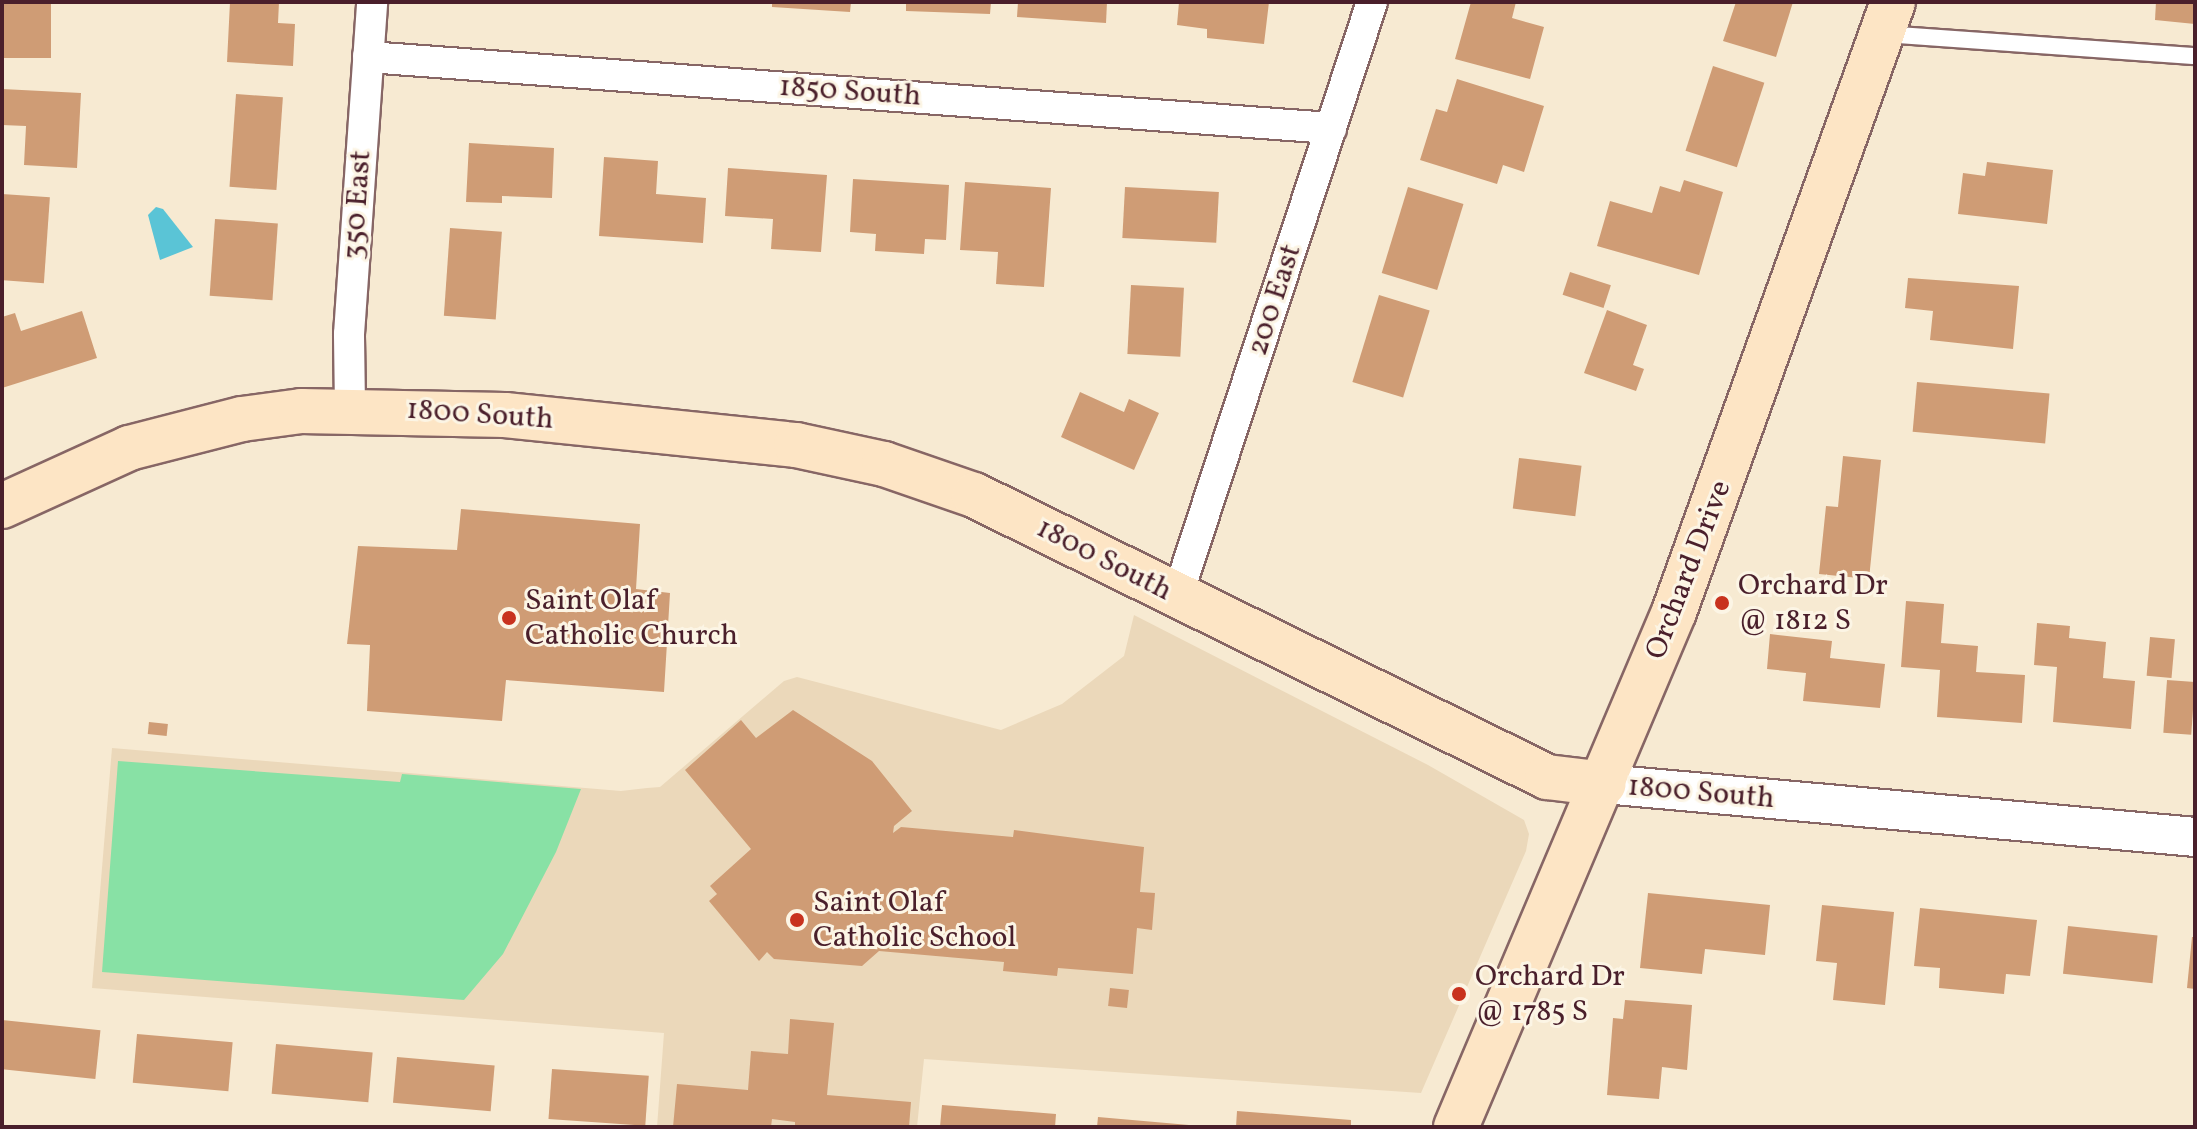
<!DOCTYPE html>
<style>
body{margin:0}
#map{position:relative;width:2197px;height:1129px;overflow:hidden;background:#f7ead2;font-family:Vollkorn,serif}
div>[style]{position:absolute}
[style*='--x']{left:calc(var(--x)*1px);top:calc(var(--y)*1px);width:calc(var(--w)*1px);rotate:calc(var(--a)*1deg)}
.built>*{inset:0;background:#ebd8ba}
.green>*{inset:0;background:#88e1a5}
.water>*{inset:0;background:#5ac4d6}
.building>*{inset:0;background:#cf9c75;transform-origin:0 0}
.roads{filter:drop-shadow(2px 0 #876665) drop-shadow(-2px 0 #876665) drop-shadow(0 2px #876665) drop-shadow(0 -2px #876665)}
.service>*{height:16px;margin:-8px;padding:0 8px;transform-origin:8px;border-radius:8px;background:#fff}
.minor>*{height:30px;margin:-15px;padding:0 15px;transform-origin:15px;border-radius:15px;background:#fff}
.tertiary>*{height:38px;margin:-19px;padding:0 19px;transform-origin:19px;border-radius:19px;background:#fff}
.secondary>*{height:44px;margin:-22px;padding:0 22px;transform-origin:22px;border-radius:22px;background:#fde5c5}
.dots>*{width:22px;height:22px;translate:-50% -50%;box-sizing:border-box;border:4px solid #fcf5e5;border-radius:50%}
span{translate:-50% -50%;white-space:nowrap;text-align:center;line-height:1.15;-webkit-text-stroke:6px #fcf5e5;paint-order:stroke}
.street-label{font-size:30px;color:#4a1f2b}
.poi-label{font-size:30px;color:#4a1f2b}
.left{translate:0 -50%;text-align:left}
.frame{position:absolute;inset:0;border:4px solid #4a1f2b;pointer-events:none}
</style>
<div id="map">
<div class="built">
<div style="clip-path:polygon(1134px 615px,1428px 765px,1524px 820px,1529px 834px,1526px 851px,1421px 1093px,924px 1059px,917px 1127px,657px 1127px,664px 1033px,92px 988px,112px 748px,621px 791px,647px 788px,660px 787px,784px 681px,797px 677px,1001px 730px,1062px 704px,1124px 656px)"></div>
</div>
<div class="green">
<div style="clip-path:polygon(118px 761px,400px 782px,402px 774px,581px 789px,556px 852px,503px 954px,464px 1000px,102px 972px)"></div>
</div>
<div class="water">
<div style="clip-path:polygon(156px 207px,163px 209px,193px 247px,160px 260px,148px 215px)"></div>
</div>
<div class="building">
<div style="left:2px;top:2px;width:49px;height:56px"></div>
<div style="clip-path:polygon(230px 2px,279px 2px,278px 23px,295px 24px,293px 66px,227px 62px)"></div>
<div style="clip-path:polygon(772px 2px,851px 2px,850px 12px,772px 7px)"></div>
<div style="clip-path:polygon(906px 2px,991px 2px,990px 14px,906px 11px)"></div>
<div style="clip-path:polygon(1018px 2px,1107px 2px,1106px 23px,1017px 17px)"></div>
<div style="clip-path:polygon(1179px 2px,1269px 2px,1264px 44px,1207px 38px,1207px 29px,1177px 25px)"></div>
<div style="clip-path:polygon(1471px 2px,1516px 2px,1512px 18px,1544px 27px,1530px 79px,1455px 59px)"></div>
<div style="clip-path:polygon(1736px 2px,1793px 2px,1776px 57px,1723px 41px)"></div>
<div style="clip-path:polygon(2156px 2px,2195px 2px,2195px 24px,2155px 20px)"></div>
<div style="left:1713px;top:66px;width:54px;height:89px;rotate:18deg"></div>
<div style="clip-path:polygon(1457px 79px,1544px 106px,1524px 172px,1503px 165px,1497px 184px,1420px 160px,1436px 109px,1447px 112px)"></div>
<div style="clip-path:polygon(2px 89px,81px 93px,77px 168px,24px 165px,26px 126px,2px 125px)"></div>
<div style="left:236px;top:94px;width:47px;height:93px;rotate:4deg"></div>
<div style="clip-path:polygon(469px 143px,554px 148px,552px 198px,502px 196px,502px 203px,466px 202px)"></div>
<div style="clip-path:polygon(604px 157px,658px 161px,656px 194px,706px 198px,703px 243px,599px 236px)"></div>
<div style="clip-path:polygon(1987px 162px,2053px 170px,2047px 224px,1958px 214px,1963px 173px,1985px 176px)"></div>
<div style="clip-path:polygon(728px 168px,827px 175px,821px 252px,771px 249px,773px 219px,725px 216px)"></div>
<div style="clip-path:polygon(853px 179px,949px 185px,946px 240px,925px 239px,924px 254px,875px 251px,876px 234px,850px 232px)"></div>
<div style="clip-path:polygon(1684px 180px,1723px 192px,1699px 275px,1597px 246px,1610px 201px,1652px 213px,1660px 186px,1680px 192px)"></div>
<div style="clip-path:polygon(965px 182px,1051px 188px,1044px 287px,996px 284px,998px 252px,960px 250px)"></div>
<div style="left:1125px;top:187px;width:94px;height:51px;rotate:3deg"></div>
<div style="left:1408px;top:187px;width:58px;height:90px;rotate:17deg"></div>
<div style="left:2px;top:194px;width:48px;height:86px;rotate:4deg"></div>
<div style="left:215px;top:219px;width:63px;height:77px;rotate:4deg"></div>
<div style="left:450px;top:228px;width:52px;height:88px;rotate:4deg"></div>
<div style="left:1570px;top:272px;width:43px;height:24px;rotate:18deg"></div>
<div style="clip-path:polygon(1908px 278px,2019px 286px,2013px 349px,1930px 340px,1933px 311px,1905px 308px)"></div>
<div style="left:1131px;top:285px;width:53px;height:69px;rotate:3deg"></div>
<div style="left:1379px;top:295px;width:53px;height:91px;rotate:17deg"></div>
<div style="clip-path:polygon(1607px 310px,1647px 325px,1633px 365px,1644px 369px,1636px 391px,1584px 373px)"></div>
<div style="clip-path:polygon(82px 311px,97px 358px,2px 388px,2px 317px,15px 313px,21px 331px)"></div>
<div style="left:1917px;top:382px;width:133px;height:50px;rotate:5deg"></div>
<div style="clip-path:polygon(1080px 392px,1124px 412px,1129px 399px,1159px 413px,1134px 470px,1061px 437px)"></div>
<div style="clip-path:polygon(1843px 456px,1881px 460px,1869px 579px,1819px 574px,1826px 506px,1838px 507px)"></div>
<div style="left:1519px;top:458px;width:63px;height:51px;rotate:7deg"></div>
<div style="clip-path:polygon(461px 509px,640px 524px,636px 589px,670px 593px,664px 692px,506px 680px,502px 721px,367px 711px,370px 645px,347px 644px,358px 546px,457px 550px)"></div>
<div style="clip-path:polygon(1906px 601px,1944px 604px,1941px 643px,1978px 646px,1976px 672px,2025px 675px,2022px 723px,1937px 717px,1940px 670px,1901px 667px)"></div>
<div style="clip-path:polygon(2037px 623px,2070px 626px,2069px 638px,2106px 642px,2103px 678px,2135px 681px,2131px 729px,2053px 722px,2057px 667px,2034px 665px)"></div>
<div style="clip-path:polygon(1770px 634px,1832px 641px,1830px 658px,1885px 664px,1880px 708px,1803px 701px,1806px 673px,1767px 669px)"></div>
<div style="left:2150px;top:637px;width:25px;height:39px;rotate:5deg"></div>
<div style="left:2167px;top:680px;width:28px;height:53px;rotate:4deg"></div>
<div style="clip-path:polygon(793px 710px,872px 761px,912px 811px,894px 826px,893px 833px,901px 827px,1013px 837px,1014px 830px,1144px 847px,1140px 892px,1155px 893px,1152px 930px,1137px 928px,1133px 974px,1058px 968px,1057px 976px,1003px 971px,1004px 962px,879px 951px,862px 966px,774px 959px,767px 952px,759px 961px,709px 901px,717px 894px,710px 886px,751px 849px,685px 770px,741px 720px,756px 738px)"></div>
<div style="left:149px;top:722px;width:19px;height:12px;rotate:6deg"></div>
<div style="clip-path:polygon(1648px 893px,1770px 905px,1765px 955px,1705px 949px,1702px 974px,1640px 968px)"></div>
<div style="clip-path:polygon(1822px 905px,1894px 912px,1885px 1005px,1833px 1000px,1837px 963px,1816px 961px)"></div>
<div style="clip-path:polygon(1920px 908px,2037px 920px,2030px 976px,2006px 974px,2004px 994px,1939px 988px,1940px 968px,1914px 966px)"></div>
<div style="left:2068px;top:926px;width:90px;height:48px;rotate:6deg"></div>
<div style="clip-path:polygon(2192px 937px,2195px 937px,2195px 989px,2187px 988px)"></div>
<div style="left:1110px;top:988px;width:19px;height:18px;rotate:6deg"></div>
<div style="clip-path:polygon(1625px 1000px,1692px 1005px,1687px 1070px,1662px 1067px,1659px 1099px,1607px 1095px,1613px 1018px,1623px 1019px)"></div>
<div style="clip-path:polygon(790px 1019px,834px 1023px,827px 1095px,911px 1102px,909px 1127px,795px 1127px,795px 1122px,772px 1119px,771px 1127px,673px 1127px,677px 1084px,748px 1090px,751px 1051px,788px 1054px)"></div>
<div style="left:2px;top:1020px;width:99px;height:49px;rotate:6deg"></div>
<div style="left:137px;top:1034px;width:96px;height:49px;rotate:5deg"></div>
<div style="left:276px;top:1044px;width:97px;height:50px;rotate:5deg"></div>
<div style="left:397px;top:1057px;width:98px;height:46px;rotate:5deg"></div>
<div style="left:552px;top:1069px;width:97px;height:50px;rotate:4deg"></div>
<div style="clip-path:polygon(942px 1105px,1056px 1114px,1055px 1127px,940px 1127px)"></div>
<div style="clip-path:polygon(1237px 1111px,1351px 1120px,1351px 1127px,1236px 1127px)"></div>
<div style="clip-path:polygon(1098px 1117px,1189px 1125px,1189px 1127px,1097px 1127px)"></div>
</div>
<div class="roads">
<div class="service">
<div style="--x:1885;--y:34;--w:311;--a:4.1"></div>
</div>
<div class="minor">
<div style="--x:368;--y:57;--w:966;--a:4.22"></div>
<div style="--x:350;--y:408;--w:74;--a:-90.8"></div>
<div style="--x:349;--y:334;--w:333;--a:-86"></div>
<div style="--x:1177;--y:597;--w:626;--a:-71.85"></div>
</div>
<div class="tertiary">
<div style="--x:1604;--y:784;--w:593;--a:5.12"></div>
</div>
<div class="secondary">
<div style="--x:2;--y:506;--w:140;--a:-24.5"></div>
<div style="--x:129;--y:448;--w:117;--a:-14.4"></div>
<div style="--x:242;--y:419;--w:60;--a:-7.7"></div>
<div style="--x:301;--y:411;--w:204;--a:1.1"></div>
<div style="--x:505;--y:415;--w:293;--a:5.9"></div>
<div style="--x:796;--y:445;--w:90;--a:12.2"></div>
<div style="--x:884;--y:464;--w:95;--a:19"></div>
<div style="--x:974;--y:495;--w:639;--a:26.2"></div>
<div style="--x:1547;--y:777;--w:57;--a:7"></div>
<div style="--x:1456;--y:1127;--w:559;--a:-67.06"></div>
<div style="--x:1674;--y:612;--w:648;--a:-70.25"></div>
</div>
</div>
<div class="dots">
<div style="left:1722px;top:603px;background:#c8321e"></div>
<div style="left:509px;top:618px;background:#c8321e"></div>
<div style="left:797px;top:920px;background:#c8321e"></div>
<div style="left:1459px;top:994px;background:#c8321e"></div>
</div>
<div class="street-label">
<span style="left:850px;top:92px;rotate:4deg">1850 South</span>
<span style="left:358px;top:205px;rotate:-86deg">350 East</span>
<span style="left:1275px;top:300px;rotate:-72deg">200 East</span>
<span style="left:480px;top:415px;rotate:4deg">1800 South</span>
<span style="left:1104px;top:560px;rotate:27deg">1800 South</span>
<span style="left:1689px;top:570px;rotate:-69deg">Orchard Drive</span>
<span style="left:1701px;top:793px;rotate:5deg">1800 South</span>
</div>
<div class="poi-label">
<span class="left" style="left:1738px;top:603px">Orchard Dr<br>@ 1812 S</span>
<span class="left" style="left:525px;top:618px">Saint Olaf<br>Catholic Church</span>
<span class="left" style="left:813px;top:920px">Saint Olaf<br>Catholic School</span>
<span class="left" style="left:1475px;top:994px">Orchard Dr<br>@ 1785 S</span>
</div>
<div class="frame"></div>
</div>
